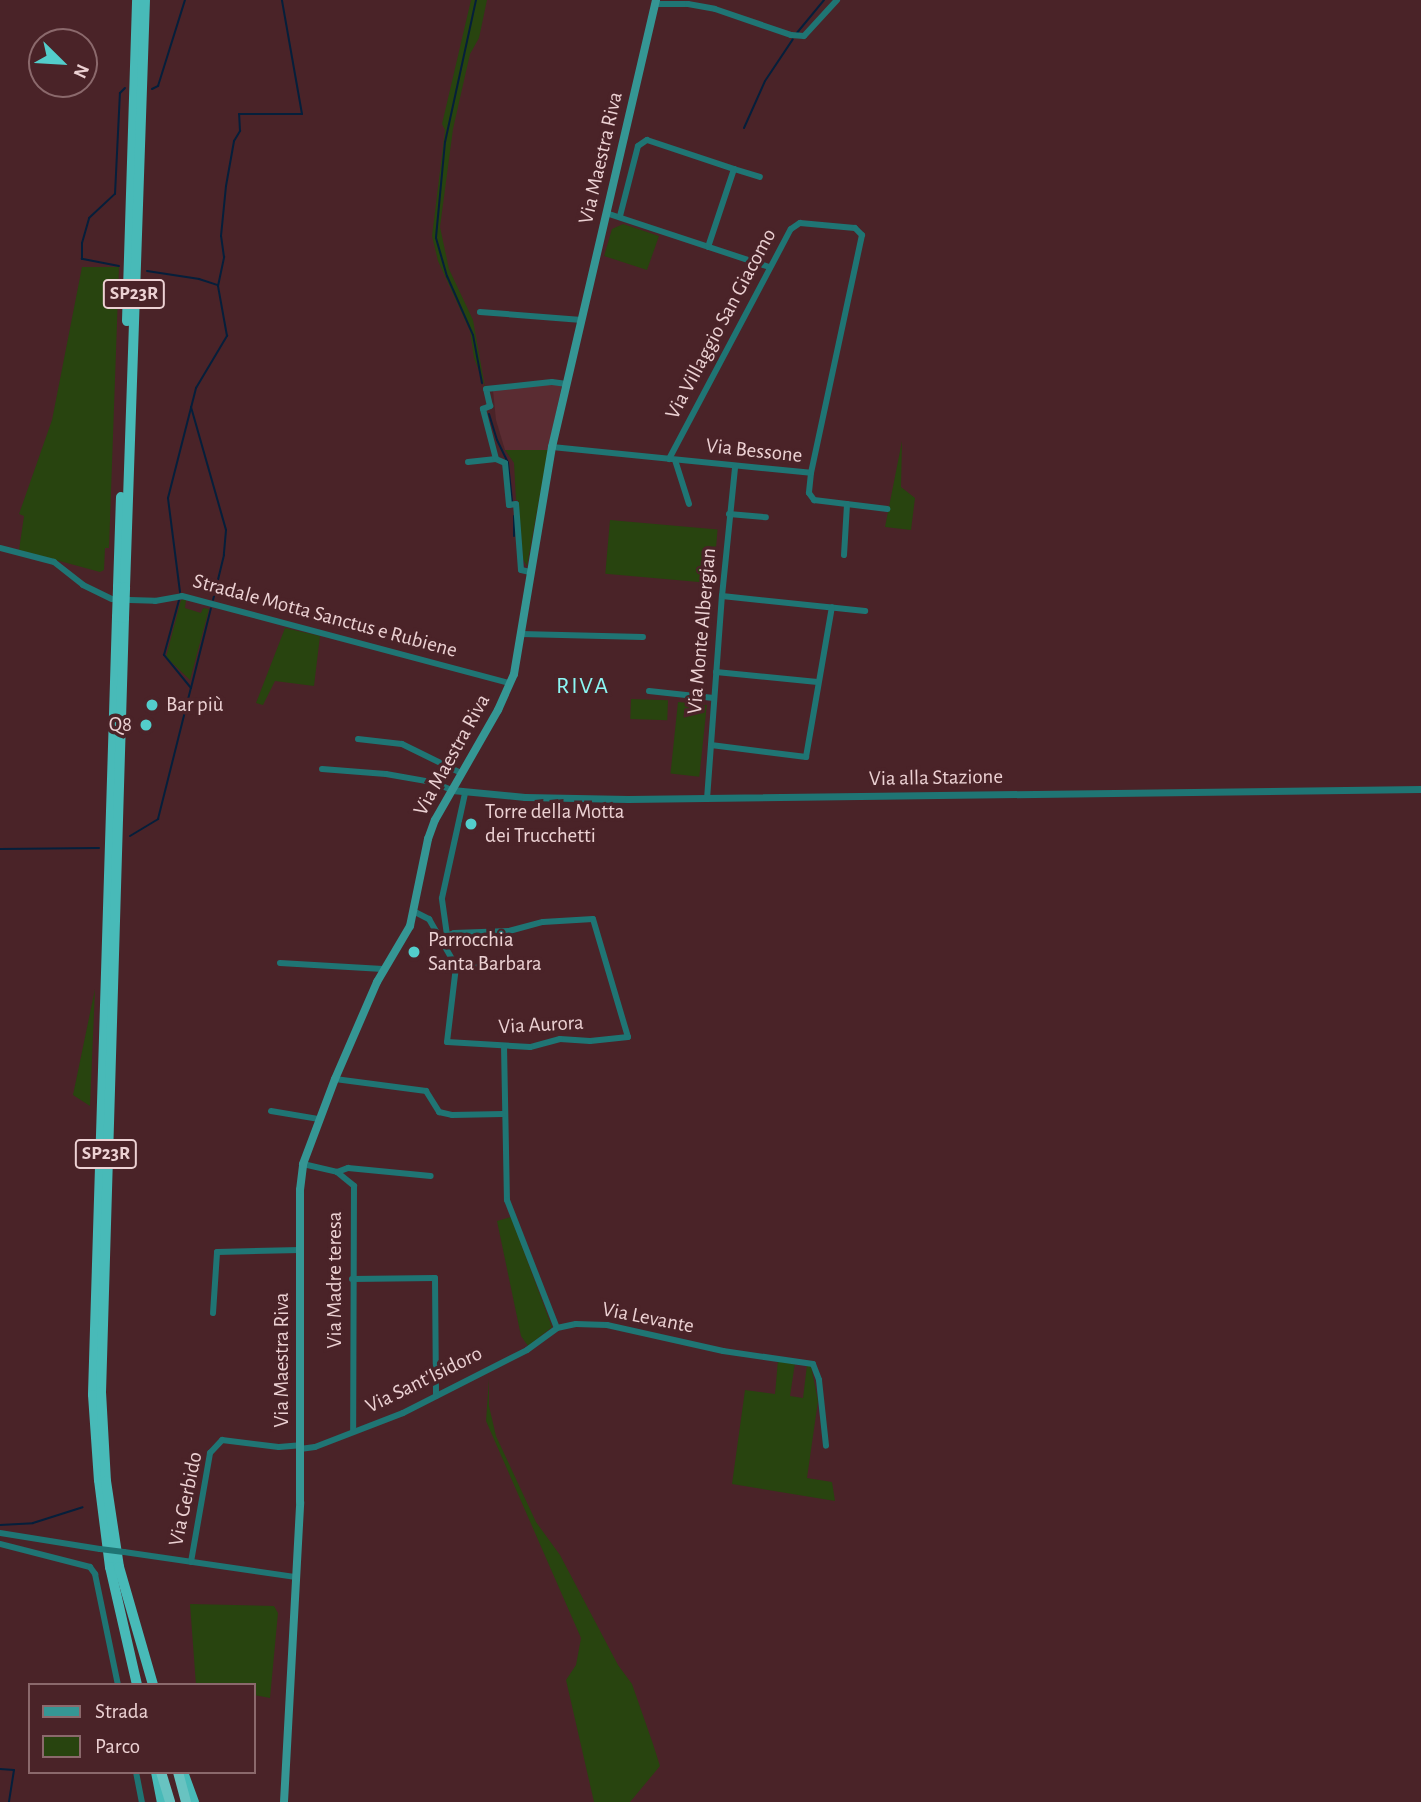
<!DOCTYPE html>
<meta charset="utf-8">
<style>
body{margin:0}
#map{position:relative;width:1421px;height:1802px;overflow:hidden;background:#4a2328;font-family:"Alegreya Sans",sans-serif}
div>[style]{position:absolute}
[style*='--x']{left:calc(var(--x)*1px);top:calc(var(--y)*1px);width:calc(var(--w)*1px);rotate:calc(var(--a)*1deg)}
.built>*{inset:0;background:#5a2c32}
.green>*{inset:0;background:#28440f;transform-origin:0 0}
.stream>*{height:2px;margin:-1px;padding:0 1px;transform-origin:1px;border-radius:1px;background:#051f3b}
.minor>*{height:6px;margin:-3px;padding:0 3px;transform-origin:3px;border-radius:3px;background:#1f7574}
.tertiary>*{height:7px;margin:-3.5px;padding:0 3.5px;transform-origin:3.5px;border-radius:3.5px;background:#1f7574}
.secondary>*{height:8px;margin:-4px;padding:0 4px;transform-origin:4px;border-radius:4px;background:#359694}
.trunk>*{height:10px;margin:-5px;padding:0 5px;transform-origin:5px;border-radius:5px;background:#48bab8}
.motorway>*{height:10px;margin:-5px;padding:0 5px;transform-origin:5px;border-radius:5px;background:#68c3c1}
.minor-bridge>*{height:6px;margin:-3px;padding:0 3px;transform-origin:3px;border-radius:3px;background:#1f7574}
.trunk-bridge>*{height:10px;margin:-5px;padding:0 5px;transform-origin:5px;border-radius:5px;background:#48bab8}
.dots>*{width:19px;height:19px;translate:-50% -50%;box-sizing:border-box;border:4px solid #4a2328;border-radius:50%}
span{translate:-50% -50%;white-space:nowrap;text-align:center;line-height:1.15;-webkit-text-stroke:7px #4a2328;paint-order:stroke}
.shield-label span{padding:2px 5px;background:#4a2328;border:2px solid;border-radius:5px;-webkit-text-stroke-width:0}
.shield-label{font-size:19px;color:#ecd1d3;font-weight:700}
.street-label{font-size:21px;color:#ecd1d3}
.poi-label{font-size:21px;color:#ecd1d3}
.left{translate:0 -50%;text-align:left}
.right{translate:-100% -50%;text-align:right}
.quarter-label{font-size:24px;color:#8bf7f4;letter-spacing:2px}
.legend{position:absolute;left:28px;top:1683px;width:228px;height:91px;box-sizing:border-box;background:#4a2328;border:2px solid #8b696c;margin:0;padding:9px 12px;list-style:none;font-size:21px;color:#ecd1d3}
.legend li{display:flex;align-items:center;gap:14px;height:35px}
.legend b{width:35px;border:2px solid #8b696c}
.north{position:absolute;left:28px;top:28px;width:70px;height:70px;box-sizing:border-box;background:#4a2328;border:2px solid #8b696c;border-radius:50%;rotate:114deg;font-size:19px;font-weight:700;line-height:28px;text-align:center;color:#ecd1d3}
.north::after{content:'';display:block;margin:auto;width:24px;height:32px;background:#53cdcb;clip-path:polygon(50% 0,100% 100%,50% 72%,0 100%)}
</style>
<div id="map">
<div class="built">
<div style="clip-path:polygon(543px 385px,562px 385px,548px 450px,505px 450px,496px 420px,493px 390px)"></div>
</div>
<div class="green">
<div style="clip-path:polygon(471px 0,487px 0,479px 38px,470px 54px,453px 129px,440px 227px,449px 269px,473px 320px,485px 387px,474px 358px,470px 331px,438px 261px,432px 236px,445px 130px,442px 124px)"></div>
<div style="clip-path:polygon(623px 224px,659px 236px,647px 270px,604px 256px,612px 229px)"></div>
<div style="clip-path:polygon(82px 267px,119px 267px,109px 548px,105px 548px,104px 570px,100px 572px,19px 550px,24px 516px,19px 514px,52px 420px)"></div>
<div style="clip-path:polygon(902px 441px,901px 487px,915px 498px,911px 530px,885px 527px)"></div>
<div style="clip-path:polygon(505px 450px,548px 450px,527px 566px,523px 559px,518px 500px,516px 500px,514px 463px)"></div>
<div style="left:610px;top:520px;width:108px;height:54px;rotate:5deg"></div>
<div style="clip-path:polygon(181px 600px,186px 600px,185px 608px,201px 613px,203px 608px,209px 609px,190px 680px,166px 657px)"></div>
<div style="clip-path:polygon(285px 628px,320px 636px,314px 686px,275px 681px,263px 705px,256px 703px)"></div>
<div style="left:631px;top:699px;width:37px;height:20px;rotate:2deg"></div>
<div style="left:678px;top:702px;width:29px;height:72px;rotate:6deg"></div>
<div style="clip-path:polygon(95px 989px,90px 1106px,73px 1095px)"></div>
<div style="clip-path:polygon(511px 1217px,552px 1327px,528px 1346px,521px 1336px,497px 1221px)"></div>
<div style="clip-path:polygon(778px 1360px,795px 1363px,790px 1396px,803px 1398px,807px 1365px,811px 1366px,818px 1401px,807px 1478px,832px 1482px,835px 1501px,732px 1484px,745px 1390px,775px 1394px)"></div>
<div style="clip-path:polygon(489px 1379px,489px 1406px,496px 1436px,536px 1522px,560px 1555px,618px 1665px,632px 1684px,653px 1744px,660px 1766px,630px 1802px,594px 1802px,566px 1680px,576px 1665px,581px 1638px,486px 1421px)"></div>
<div style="clip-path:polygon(190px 1604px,274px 1606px,278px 1613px,270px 1698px,254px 1695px,254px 1685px,196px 1685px)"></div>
</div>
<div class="stream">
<div style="--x:476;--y:0;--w:145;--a:102.3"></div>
<div style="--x:445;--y:142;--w:96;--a:95.4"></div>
<div style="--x:436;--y:238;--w:40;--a:74"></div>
<div style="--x:447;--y:276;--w:64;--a:66.2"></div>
<div style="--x:473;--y:335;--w:49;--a:79.4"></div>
<div style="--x:796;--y:34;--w:44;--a:-50.5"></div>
<div style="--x:152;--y:89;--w:7;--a:-27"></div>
<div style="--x:158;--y:86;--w:90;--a:-72.6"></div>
<div style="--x:744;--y:128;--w:51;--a:-65.9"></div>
<div style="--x:765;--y:81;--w:50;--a:-56.3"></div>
<div style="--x:119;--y:266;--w:38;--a:-169"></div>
<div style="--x:82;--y:259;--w:16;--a:-90"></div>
<div style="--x:82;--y:243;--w:26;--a:-74"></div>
<div style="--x:89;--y:218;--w:35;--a:-43"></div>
<div style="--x:115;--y:194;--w:101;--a:-87.2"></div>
<div style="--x:120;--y:93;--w:7;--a:-45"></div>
<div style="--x:147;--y:271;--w:53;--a:8.7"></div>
<div style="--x:199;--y:279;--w:19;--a:18"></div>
<div style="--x:191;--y:407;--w:128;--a:74.1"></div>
<div style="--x:226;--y:530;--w:25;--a:95"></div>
<div style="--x:224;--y:555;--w:46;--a:103.7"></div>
<div style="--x:489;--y:414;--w:27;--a:73"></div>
<div style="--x:497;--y:440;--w:25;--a:64"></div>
<div style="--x:508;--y:463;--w:38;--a:84"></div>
<div style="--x:514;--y:516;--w:20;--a:90"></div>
<div style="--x:180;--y:592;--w:95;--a:-97.3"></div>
<div style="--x:168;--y:498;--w:114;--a:-75.7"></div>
<div style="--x:196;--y:388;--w:61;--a:-59.2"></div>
<div style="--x:227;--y:336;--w:51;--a:-100.2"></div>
<div style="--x:218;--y:286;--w:30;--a:-78"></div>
<div style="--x:224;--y:257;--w:21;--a:-98"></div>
<div style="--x:221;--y:236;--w:50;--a:-84.3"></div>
<div style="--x:226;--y:186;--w:46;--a:-79.9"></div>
<div style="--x:234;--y:141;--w:12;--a:-59"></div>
<div style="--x:240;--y:131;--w:17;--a:-93"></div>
<div style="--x:239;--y:114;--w:63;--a:0"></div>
<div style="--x:302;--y:114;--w:116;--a:-100"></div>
<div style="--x:191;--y:688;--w:82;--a:-76"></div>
<div style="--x:130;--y:836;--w:33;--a:-31"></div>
<div style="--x:158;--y:819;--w:135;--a:-75.9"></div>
<div style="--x:191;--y:688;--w:43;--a:-129.3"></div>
<div style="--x:164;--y:655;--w:57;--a:-74.7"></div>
<div style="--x:0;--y:849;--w:99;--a:-0.6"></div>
<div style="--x:0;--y:1525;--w:33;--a:-3"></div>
<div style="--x:33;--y:1523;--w:52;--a:-17.7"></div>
<div style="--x:0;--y:1769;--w:14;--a:4"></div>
<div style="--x:14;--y:1770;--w:32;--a:99"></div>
</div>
<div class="minor">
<div style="--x:655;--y:4;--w:33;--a:0"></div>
<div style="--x:688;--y:4;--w:27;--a:10"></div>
<div style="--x:715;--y:9;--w:80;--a:18.9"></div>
<div style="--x:791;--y:35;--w:13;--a:4"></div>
<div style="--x:804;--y:36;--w:49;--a:-47.5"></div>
<div style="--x:734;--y:169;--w:27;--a:17"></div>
<div style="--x:606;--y:213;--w:172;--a:18.3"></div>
<div style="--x:620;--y:216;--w:72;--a:-75.6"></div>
<div style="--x:638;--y:146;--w:11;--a:-34"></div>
<div style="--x:647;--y:140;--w:92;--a:18.4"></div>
<div style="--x:734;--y:169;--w:82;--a:108.4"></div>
<div style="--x:480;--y:312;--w:102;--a:4.5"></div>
<div style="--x:552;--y:447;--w:260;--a:5.7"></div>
<div style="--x:811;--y:473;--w:20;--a:96"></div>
<div style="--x:809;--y:493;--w:9;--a:54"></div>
<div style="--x:814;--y:500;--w:74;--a:7"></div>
<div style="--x:669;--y:459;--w:260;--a:-62.1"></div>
<div style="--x:791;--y:229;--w:11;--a:-34"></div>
<div style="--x:800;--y:223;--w:55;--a:5.2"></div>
<div style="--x:855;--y:228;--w:10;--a:45"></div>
<div style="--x:862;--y:235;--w:243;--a:102.1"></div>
<div style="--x:675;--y:460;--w:46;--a:72.3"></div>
<div style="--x:468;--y:462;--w:28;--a:-6"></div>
<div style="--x:729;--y:514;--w:37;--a:5"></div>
<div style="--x:0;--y:548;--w:56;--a:14.5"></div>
<div style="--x:54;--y:562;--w:37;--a:38"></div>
<div style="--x:83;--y:585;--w:32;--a:26"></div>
<div style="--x:844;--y:555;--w:51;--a:-86.6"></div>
<div style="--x:530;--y:572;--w:9;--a:-167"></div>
<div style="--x:521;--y:570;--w:66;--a:-94.3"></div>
<div style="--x:516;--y:504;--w:7;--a:172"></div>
<div style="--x:509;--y:505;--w:42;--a:-95.4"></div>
<div style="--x:505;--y:463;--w:10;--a:-156"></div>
<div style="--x:496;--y:459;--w:52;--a:-104.6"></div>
<div style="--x:483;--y:409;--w:8;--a:-23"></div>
<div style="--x:490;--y:406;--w:17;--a:-103"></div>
<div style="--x:486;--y:389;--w:66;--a:-6.1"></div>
<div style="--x:552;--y:382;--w:15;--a:8"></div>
<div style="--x:722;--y:596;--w:144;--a:6"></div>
<div style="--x:130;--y:600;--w:25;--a:2"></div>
<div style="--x:155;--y:601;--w:27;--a:-10"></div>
<div style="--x:182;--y:596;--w:339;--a:14.9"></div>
<div style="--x:521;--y:634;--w:122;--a:1.4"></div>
<div style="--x:716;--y:672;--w:102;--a:5.6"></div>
<div style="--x:649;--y:691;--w:65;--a:6.1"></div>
<div style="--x:358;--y:739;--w:44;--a:6.5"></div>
<div style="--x:402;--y:744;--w:66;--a:26.2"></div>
<div style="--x:711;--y:745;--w:96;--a:7.2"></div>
<div style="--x:806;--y:757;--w:152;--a:-80.2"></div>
<div style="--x:322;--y:769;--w:64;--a:4.5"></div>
<div style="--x:386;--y:774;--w:47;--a:9.9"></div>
<div style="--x:432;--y:782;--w:22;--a:22"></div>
<div style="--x:707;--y:799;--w:204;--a:-85.8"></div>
<div style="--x:722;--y:596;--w:130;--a:-84.2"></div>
<div style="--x:415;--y:912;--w:16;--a:27"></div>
<div style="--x:429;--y:919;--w:54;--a:60.1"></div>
<div style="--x:447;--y:935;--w:37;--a:-98"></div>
<div style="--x:442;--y:898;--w:107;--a:-77.6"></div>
<div style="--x:439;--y:938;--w:16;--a:-18"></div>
<div style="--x:454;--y:933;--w:55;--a:-2.1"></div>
<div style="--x:509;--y:931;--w:35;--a:-15"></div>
<div style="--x:543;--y:922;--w:50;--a:-3.4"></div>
<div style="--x:593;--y:919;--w:123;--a:73.5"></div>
<div style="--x:628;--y:1037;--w:38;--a:174"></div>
<div style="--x:590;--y:1041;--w:30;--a:-176"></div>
<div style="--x:560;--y:1039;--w:31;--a:165"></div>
<div style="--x:530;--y:1047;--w:83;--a:-176.6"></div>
<div style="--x:447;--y:1042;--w:77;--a:-83.2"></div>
<div style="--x:280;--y:963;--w:103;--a:3.3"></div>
<div style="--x:456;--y:966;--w:51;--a:4.5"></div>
<div style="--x:504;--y:1046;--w:154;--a:88.9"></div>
<div style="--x:507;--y:1200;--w:137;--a:68.7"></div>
<div style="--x:335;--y:1079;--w:92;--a:7.5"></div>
<div style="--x:426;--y:1091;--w:25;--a:58"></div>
<div style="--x:439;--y:1112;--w:13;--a:13"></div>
<div style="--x:452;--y:1115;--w:51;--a:-1.1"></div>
<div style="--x:271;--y:1111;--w:49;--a:9.5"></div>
<div style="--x:303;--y:1164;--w:35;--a:13"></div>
<div style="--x:337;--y:1172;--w:22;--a:39"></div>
<div style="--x:354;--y:1186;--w:245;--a:90.2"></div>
<div style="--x:337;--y:1172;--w:12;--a:-20"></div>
<div style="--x:348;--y:1168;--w:83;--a:5.5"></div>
<div style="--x:352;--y:1279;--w:83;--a:-0.7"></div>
<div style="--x:435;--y:1278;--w:118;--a:89.5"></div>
<div style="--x:213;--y:1313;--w:61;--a:-86.2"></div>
<div style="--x:217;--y:1252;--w:83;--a:-1.4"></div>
<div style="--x:300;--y:1449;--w:15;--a:-8"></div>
<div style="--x:315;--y:1447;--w:94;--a:-21.1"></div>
<div style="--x:403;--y:1413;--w:139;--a:-26.9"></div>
<div style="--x:527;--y:1350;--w:37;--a:-36"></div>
<div style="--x:557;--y:1328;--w:19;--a:-12"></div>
<div style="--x:576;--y:1324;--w:31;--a:2"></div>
<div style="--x:607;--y:1325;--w:119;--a:12.6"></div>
<div style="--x:723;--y:1351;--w:91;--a:8.2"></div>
<div style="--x:813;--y:1364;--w:17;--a:69"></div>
<div style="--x:819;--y:1380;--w:66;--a:83.9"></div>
<div style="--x:0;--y:1533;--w:101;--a:9.1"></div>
<div style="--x:0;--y:1544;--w:93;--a:14.3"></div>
<div style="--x:90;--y:1567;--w:9;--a:54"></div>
<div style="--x:95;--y:1574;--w:113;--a:78.3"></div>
<div style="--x:124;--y:1552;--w:174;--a:8.3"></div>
<div style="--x:191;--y:1562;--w:111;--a:-80.1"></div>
<div style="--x:210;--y:1453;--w:18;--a:-47"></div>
<div style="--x:222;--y:1440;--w:57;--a:7"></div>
<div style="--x:279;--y:1447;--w:21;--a:-5"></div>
<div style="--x:136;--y:1772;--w:31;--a:79"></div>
</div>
<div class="tertiary">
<div style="--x:452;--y:790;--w:73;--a:5.5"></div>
<div style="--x:525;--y:797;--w:103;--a:1.1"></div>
<div style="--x:628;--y:799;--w:793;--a:-0.72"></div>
</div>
<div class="secondary">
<div style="--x:284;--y:1802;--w:300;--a:-86.9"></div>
<div style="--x:300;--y:1502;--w:312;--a:-90"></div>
<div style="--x:300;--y:1190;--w:26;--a:-83"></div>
<div style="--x:303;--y:1164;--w:91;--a:-69.4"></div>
<div style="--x:335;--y:1079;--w:106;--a:-66.6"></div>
<div style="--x:377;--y:982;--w:65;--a:-59.5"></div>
<div style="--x:410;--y:926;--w:89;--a:-78.3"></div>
<div style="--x:428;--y:839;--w:20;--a:-70"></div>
<div style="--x:435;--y:820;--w:127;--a:-60.2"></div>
<div style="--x:498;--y:710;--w:39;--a:-66"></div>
<div style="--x:514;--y:674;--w:230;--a:-80.5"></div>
<div style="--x:552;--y:447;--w:459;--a:-76.9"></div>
</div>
<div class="trunk">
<div style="--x:127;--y:321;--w:321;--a:-88.2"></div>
<div style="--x:118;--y:587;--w:90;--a:-88.1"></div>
<div style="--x:125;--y:587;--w:587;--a:-88.05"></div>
<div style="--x:117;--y:617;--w:778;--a:91.77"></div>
<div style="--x:93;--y:1395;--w:85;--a:86"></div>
<div style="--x:99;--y:1480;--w:88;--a:82.8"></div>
<div style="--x:110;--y:1567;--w:121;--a:77.1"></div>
<div style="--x:124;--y:618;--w:774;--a:91.7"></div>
<div style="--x:101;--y:1392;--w:89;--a:86.8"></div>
<div style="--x:106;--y:1481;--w:87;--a:81.4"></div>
<div style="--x:119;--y:1567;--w:123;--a:73.9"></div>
<div style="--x:156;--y:1772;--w:31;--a:79"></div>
<div style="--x:183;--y:1772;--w:32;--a:70"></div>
</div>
<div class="motorway">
<div style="--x:161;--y:1772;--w:31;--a:73"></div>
<div style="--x:178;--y:1772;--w:31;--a:75"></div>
</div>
<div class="minor-bridge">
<div style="--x:100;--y:1549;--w:24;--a:7"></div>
</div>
<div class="trunk-bridge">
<div style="--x:117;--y:617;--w:30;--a:-88"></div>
<div style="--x:124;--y:618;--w:31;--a:-88"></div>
</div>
<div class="dots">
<div style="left:152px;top:705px;background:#53cdcb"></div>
<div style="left:146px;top:725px;background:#53cdcb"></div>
<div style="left:471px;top:824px;background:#53cdcb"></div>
<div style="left:414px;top:952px;background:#53cdcb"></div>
</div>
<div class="shield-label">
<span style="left:134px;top:294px">SP23R</span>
<span style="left:106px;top:1154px">SP23R</span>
</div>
<div class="street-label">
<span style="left:601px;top:158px;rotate:-77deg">Via Maestra Riva</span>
<span style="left:721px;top:324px;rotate:-62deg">Via Villaggio San Giacomo</span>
<span style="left:754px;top:451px;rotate:6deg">Via Bessone</span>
<span style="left:325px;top:616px;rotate:15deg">Stradale Motta Sanctus e Rubiene</span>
<span style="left:702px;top:631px;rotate:-85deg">Via Monte Albergian</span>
<span style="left:452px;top:755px;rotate:-61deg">Via Maestra Riva</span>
<span style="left:936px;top:778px;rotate:-1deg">Via alla Stazione</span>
<span style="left:541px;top:1025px;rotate:-3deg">Via Aurora</span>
<span style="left:335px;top:1280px;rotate:-90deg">Via Madre teresa</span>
<span style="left:648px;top:1318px;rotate:11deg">Via Levante</span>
<span style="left:282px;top:1360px;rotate:-90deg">Via Maestra Riva</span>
<span style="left:424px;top:1380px;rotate:-26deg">Via Sant'Isidoro</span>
<span style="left:186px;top:1499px;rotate:-78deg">Via Gerbido</span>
</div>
<div class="poi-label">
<span class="left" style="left:166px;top:705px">Bar più</span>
<span class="right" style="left:132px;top:725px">Q8</span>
<span class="left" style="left:485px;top:824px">Torre della Motta<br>dei Trucchetti</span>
<span class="left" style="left:428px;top:952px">Parrocchia<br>Santa Barbara</span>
</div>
<div class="quarter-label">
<span style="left:583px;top:687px">RIVA</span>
</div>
<ul class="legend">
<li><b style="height:9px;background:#359694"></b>Strada</li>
<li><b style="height:19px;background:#28440f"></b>Parco</li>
</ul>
<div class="north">N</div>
</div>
